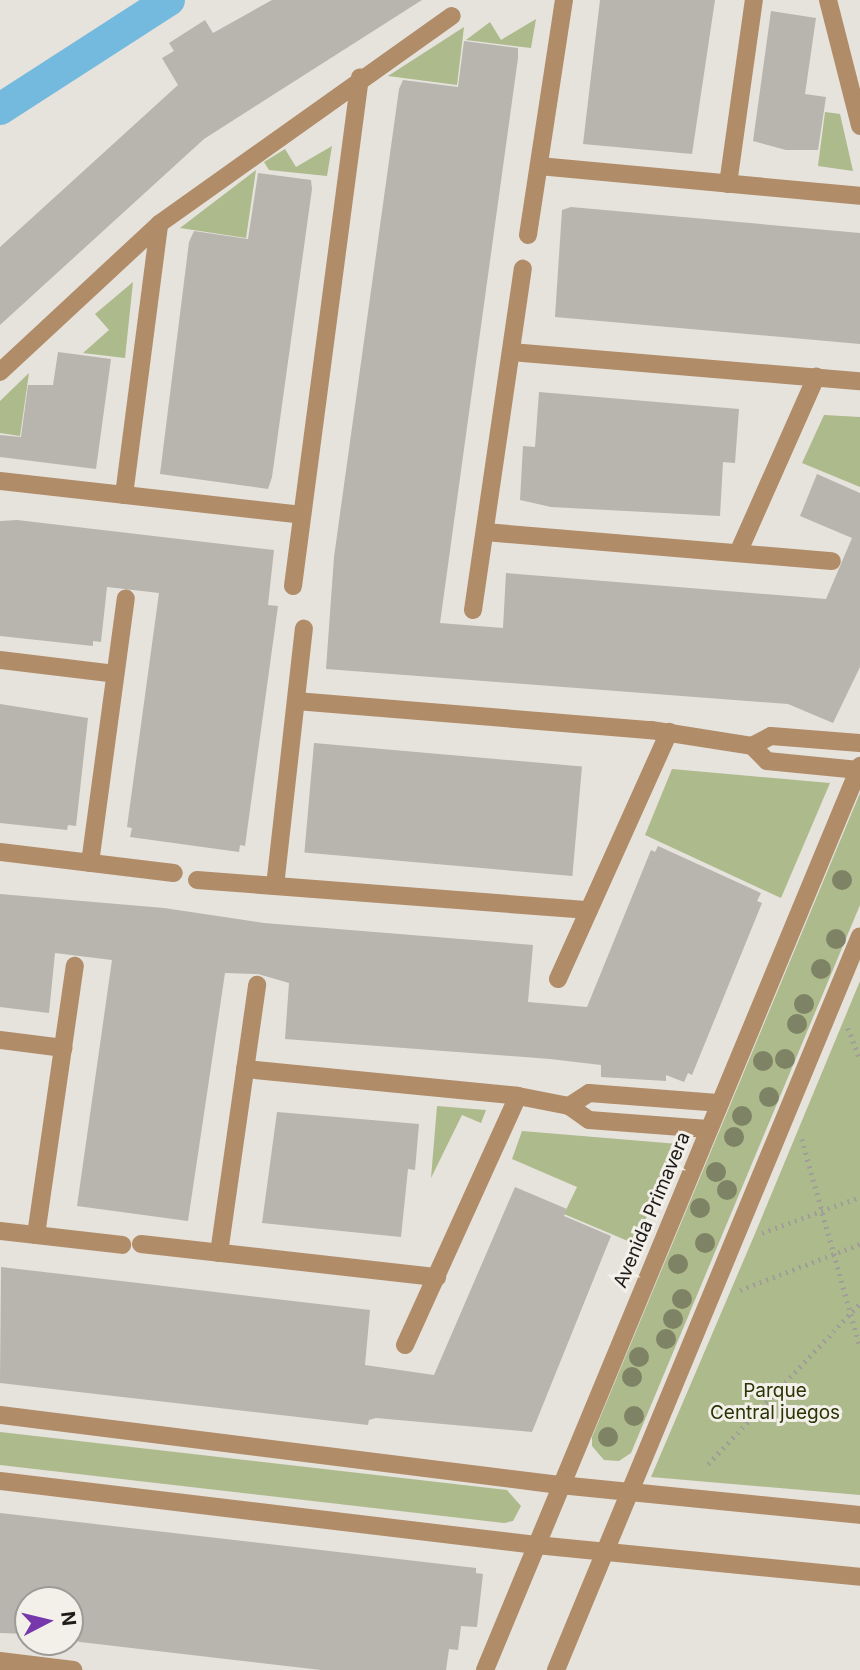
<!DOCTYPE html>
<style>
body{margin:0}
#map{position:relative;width:860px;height:1670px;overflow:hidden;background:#e6e2dc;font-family:Inter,sans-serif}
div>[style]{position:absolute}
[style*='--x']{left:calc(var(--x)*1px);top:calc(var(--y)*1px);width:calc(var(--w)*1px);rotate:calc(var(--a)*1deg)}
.green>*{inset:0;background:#adba8c}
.canal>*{height:32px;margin:-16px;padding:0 16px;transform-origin:16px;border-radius:16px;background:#74bade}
.building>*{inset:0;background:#b8b4ae;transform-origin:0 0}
.path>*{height:4.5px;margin-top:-2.25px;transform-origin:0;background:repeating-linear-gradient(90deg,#a19e99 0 2px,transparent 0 7px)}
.minor>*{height:18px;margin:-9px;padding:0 9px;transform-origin:9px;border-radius:9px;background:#b08c68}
.trees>*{width:20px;height:20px;margin:-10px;border-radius:50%;background:#7f8365}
span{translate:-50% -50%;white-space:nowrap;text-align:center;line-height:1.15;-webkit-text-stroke:6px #f3efe9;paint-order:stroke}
.street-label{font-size:19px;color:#1d1c19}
.park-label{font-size:19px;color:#2b3504}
.north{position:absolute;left:14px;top:1586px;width:70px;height:70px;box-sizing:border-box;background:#f3efe9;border:2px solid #9d9b96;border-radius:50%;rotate:83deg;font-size:19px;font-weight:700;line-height:28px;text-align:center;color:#1d1c19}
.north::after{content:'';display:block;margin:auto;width:24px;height:32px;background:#7738ac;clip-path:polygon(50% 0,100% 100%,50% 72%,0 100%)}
</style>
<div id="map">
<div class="green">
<div style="clip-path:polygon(536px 19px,531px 48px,466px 40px,490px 22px,501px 40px)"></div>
<div style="clip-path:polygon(464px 27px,457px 85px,388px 76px)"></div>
<div style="clip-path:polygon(825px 112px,840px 114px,853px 171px,818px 166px)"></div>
<div style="clip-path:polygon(332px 146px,327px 176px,269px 170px,264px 162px,285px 149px,296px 167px)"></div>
<div style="clip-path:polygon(256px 170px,246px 238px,180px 228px)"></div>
<div style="clip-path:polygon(133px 282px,125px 358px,83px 353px,109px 330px,95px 314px)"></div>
<div style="clip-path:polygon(29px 373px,20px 436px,0 433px,0 401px)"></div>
<div style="clip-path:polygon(824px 415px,860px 417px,860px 487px,802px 463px)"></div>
<div style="clip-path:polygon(672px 769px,830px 783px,781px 898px,645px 835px)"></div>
<div style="clip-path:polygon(860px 793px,860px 905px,631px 1453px,619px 1461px,604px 1460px,592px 1446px,592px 1437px)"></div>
<div style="clip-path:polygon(860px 981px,860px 1495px,651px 1477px,754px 1236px)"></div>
<div style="clip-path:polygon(437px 1106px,486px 1110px,481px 1123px,462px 1115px,431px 1178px)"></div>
<div style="clip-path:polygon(522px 1131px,678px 1144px,635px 1244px,564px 1214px,577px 1187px,512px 1159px)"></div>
<div style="clip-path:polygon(0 1432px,507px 1490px,521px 1506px,513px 1521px,504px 1523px,0 1465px)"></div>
</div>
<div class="canal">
<div style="--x:0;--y:109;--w:201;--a:-32.8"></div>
</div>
<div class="building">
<div style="clip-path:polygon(272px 0,422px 0,204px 139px,0 325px,0 247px,178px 85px,162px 58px,174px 51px,169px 43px,205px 20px,213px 33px)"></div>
<div style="clip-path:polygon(600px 0,715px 0,692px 154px,583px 144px)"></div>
<div style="clip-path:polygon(771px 11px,816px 18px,805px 94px,826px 97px,818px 150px,786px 150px,753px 141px)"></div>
<div style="clip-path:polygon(464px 41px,518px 48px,518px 58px,440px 623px,503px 628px,506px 573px,826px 599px,852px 538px,800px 516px,817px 474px,860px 493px,860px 667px,833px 723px,788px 704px,326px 669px,334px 557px,399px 89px,403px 80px,458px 87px)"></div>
<div style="clip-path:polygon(258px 173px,311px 180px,312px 189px,272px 477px,268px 489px,160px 474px,189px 242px,194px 231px,248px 239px)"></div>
<div style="clip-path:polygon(571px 207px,860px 233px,860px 344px,555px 317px,562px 210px)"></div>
<div style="clip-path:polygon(58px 352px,111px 359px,96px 469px,0 457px,0 435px,21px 437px,28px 385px,53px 385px)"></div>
<div style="clip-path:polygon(539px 392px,739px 409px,735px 463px,723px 462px,720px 516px,551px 507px,520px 500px,523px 446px,535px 447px)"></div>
<div style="clip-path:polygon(17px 520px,274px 550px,268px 605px,278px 606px,245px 846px,240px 845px,239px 852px,130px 837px,132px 828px,127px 827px,159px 593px,107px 587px,101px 642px,93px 641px,93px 646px,0 636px,0 521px)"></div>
<div style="clip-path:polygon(0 704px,88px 718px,76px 826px,68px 825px,67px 830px,0 823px)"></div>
<div style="left:314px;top:743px;width:269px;height:110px;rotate:5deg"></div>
<div style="clip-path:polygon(658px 846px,761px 893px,757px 901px,762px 903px,692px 1075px,688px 1073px,684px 1082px,666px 1075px,666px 1081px,601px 1077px,601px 1065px,550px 1059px,285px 1039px,289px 983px,258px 974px,225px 973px,188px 1221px,77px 1206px,112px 960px,55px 953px,49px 1013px,0 1007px,0 894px,164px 908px,264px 923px,533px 945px,528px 1002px,587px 1007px,651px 850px,655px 852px)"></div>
<div style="clip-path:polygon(277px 1112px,419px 1124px,415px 1170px,408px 1169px,401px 1237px,262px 1223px)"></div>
<div style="clip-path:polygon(515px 1187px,567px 1209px,564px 1216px,611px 1236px,532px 1432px,376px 1418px,369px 1420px,368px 1425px,0 1383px,1px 1267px,370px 1310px,365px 1365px,434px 1375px)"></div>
<div style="clip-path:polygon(0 1513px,476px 1568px,476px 1573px,483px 1574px,477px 1627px,461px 1626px,458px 1650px,449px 1649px,446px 1670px,321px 1670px,80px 1642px,70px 1639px,70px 1600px,28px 1600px,28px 1634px,0 1633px)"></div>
</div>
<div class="path">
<div style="--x:848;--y:1028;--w:34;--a:69"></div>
<div style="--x:802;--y:1139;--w:216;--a:74.4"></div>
<div style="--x:762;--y:1233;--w:104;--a:-20.2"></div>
<div style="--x:740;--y:1290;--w:129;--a:-21"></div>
<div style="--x:708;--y:1464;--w:221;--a:-46.6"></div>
</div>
<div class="minor">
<div style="--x:828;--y:0;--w:130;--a:75.7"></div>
<div style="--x:539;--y:166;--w:322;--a:5.3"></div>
<div style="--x:728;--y:184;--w:186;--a:-82"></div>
<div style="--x:528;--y:235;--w:238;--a:-81.3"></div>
<div style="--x:511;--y:352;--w:350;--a:4.8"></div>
<div style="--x:0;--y:372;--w:217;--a:-42.9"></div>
<div style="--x:159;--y:224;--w:359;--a:-35.4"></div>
<div style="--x:0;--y:481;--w:304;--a:6.4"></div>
<div style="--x:124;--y:495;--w:273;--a:-82.6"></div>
<div style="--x:485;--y:532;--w:348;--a:4.8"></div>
<div style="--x:738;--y:553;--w:193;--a:-66.1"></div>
<div style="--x:293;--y:586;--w:513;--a:-82.5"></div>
<div style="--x:473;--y:610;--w:345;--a:-81.7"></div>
<div style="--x:0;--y:660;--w:116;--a:6.9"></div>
<div style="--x:296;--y:701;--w:356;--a:4.7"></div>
<div style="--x:651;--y:730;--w:102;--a:9"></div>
<div style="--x:752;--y:746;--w:21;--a:45"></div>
<div style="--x:767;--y:761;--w:92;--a:5.6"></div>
<div style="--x:752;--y:746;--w:21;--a:-28"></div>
<div style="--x:771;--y:736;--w:89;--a:4.5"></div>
<div style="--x:0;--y:852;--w:175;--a:6.9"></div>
<div style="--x:90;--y:863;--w:267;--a:-82.3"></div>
<div style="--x:197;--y:880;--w:393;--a:4.4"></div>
<div style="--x:275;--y:886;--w:259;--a:-83.6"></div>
<div style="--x:558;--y:979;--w:271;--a:-65.8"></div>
<div style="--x:0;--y:1040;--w:64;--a:7.2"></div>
<div style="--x:245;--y:1069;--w:274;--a:5.6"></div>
<div style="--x:518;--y:1096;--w:52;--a:11.1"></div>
<div style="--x:569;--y:1106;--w:24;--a:35"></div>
<div style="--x:589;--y:1120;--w:119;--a:4.3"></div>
<div style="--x:569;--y:1106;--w:24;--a:-33"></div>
<div style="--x:589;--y:1093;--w:129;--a:4.4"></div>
<div style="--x:0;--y:1231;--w:123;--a:6.5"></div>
<div style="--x:36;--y:1235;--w:272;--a:-81.8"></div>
<div style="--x:141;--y:1244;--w:298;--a:6.4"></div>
<div style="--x:219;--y:1253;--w:271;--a:-81.9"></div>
<div style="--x:405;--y:1345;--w:273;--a:-65.6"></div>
<div style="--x:0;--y:1415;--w:564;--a:7.13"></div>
<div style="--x:560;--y:1485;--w:301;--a:5.7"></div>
<div style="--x:0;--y:1481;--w:540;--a:6.81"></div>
<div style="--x:536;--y:1545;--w:326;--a:5.6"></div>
<div style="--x:0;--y:1661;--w:74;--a:7"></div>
<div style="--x:485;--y:1670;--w:979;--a:-67.47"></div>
<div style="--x:556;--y:1670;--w:794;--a:-67.5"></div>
</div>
<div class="trees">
<div style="left:842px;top:880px"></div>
<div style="left:836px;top:939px"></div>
<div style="left:821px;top:969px"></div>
<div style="left:804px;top:1004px"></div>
<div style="left:797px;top:1024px"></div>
<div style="left:785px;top:1059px"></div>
<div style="left:763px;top:1061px"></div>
<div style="left:769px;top:1097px"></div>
<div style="left:742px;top:1116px"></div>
<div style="left:734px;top:1137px"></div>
<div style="left:716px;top:1172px"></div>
<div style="left:727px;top:1190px"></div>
<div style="left:700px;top:1208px"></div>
<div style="left:705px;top:1243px"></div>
<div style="left:678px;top:1264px"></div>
<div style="left:682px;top:1299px"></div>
<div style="left:673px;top:1319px"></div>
<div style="left:666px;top:1339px"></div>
<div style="left:639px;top:1357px"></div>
<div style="left:632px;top:1377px"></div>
<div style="left:634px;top:1416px"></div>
<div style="left:608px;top:1437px"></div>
</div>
<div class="street-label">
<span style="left:652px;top:1210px;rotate:-67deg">Avenida Primavera</span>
</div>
<div class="park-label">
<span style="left:775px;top:1402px">Parque<br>Central juegos</span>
</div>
<div class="north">N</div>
</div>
